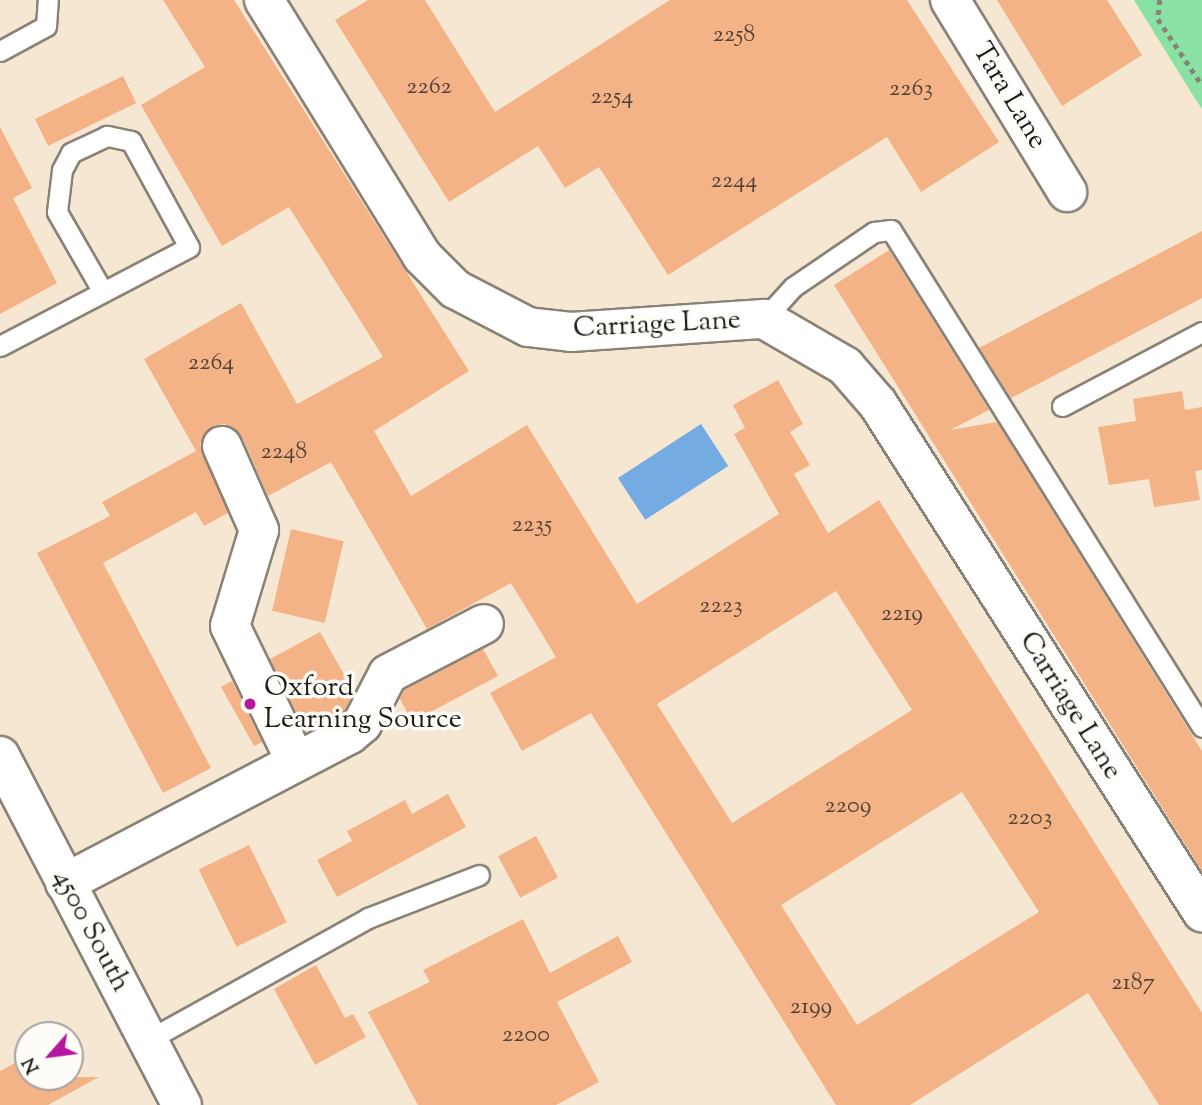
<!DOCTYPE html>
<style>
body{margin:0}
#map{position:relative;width:1202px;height:1105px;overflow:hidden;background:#f6e7d2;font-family:"Sorts Mill Goudy",serif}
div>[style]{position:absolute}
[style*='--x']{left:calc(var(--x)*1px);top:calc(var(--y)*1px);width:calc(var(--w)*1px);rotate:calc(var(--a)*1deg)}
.green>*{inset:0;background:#8ae1a4}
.water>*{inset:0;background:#75abe3;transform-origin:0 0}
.building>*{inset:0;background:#f4b287;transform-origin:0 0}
.path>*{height:4.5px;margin-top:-2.25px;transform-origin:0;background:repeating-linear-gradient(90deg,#898277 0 5px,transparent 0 10px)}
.roads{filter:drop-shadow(2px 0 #898277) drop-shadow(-2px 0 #898277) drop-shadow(0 2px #898277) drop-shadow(0 -2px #898277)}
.lane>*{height:19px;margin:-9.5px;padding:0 9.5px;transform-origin:9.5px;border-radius:9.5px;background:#fff}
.street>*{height:38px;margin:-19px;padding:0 19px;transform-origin:19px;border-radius:19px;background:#fff}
.secondary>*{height:38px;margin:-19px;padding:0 19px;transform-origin:19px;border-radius:19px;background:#fff}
.dots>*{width:19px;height:19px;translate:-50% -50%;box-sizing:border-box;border:4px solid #fdfcf7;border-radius:50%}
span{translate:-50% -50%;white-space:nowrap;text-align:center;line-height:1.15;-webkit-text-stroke:7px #fdfcf7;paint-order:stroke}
.number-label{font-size:24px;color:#524237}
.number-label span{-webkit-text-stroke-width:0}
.street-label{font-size:28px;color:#1c1c1c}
.poi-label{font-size:28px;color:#1c1c1c}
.left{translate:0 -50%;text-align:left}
.north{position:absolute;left:14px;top:1021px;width:70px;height:70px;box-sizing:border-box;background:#fdfcf7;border:2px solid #a3a29f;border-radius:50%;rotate:242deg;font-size:19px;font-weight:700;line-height:28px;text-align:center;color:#1c1c1c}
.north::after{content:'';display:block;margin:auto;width:24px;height:32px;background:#b5179e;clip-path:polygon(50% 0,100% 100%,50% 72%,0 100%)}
</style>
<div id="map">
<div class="green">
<div style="clip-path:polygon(1134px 0,1202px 0,1202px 109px,1194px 97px)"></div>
</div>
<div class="water">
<div style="left:701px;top:424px;width:50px;height:99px;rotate:57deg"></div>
</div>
<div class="building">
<div style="clip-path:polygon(evenodd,163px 0,234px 0,469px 371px,374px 431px,411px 496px,527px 425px,637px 604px,779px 514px,734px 434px,745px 428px,733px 405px,778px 380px,803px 424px,790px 432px,810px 465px,794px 474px,828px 533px,879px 500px,1202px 1013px,1202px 1105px,1159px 1105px,1088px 993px,910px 1105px,836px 1105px,591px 713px,522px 751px,490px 693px,556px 657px,511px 583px,427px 629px,331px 462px,268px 496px,242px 437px,225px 424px,213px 426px,200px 444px,228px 513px,204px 526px,196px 512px,103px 563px,211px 768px,163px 793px,37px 553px,110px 516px,102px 502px,196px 451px,144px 359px,241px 303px,297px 404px,383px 357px,289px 207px,222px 246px,141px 105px,205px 67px,163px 0,836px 591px,912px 710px,732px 823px,657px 704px,836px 591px,163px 0,962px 792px,1039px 912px,857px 1025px,781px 905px,962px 792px)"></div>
<div style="clip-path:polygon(368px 0,425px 0,495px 112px,670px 0,907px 0,999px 142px,921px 192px,887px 137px,668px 275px,599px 167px,565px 188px,538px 146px,449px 202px,335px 20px)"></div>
<div style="clip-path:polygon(997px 0,1107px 0,1142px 55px,1062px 106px)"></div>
<div style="left:123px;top:76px;width:30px;height:98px;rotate:64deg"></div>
<div style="clip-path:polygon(0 127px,32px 188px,13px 198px,57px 283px,0 314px)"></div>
<div style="clip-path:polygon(1202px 231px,1202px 298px,1011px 398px,979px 348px)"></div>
<div style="clip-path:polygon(889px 250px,989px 410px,950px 430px,997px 422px,1202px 751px,1202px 871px,834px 285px)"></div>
<div style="clip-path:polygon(1182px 391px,1185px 410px,1202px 407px,1202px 470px,1195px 471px,1200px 500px,1154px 507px,1149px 479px,1109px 485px,1098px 427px,1136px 421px,1133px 399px)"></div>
<div style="left:291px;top:529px;width:54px;height:84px;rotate:13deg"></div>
<div style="clip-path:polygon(320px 632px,354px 692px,345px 710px,313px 729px,308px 719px,301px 722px,270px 659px)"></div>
<div style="clip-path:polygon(483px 649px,498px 676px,412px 722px,400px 699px,404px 690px)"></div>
<div style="clip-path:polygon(232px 681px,262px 742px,254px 746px,221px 687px)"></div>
<div style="clip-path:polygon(448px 794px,466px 827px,337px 897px,317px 860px,352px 841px,347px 831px,405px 800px,412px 814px)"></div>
<div style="left:536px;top:836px;width:47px;height:43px;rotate:62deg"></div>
<div style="left:249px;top:845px;width:86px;height:56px;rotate:64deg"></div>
<div style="clip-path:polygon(523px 919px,550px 973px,618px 936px,632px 962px,557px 1002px,599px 1082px,556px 1105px,418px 1105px,368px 1012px,430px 982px,423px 970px)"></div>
<div style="clip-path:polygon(316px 965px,345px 1018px,353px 1014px,366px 1037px,315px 1065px,274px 989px)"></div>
<div style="clip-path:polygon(28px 1056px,28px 1077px,99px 1077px,48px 1105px,0 1105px,0 1071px)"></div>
</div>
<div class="path">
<div style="--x:1160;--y:0;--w:19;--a:96"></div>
<div style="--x:1158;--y:19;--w:79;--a:56.3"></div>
</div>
<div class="roads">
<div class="lane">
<div style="--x:0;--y:51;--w:52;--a:-28.5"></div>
<div style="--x:46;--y:26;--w:26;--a:-86"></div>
<div style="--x:764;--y:319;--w:43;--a:-47.8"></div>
<div style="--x:793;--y:287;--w:98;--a:-34.2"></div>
<div style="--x:874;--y:232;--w:17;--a:-7"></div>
<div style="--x:891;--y:230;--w:586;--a:57.96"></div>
<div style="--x:0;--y:346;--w:213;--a:-27.6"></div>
<div style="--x:189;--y:247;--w:121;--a:-118.7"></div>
<div style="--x:131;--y:141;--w:25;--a:-168"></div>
<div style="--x:107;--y:136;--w:40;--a:155"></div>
<div style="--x:71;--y:153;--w:19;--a:118"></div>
<div style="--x:62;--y:170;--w:42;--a:96.8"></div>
<div style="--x:57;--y:212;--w:92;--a:60.1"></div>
<div style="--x:1062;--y:406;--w:158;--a:-27.9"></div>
<div style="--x:148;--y:1040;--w:252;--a:-29"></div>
<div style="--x:368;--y:918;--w:119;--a:-21.2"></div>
</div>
<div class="street">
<div style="--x:264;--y:0;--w:301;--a:58.3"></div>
<div style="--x:422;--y:256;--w:47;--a:45"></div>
<div style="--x:455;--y:289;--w:82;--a:27.5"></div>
<div style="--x:528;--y:327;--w:43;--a:6.6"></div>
<div style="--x:571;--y:332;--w:193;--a:-3.9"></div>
<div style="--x:764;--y:319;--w:94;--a:30.1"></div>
<div style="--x:845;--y:366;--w:50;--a:49"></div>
<div style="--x:878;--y:404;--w:603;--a:57.47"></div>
<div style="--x:950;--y:0;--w:225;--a:58.6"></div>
<div style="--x:222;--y:446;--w:92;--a:66.2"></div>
<div style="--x:259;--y:530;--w:100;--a:106.8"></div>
<div style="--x:230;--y:626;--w:151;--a:64.1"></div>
<div style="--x:65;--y:883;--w:322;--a:-27.6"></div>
<div style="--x:350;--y:734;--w:16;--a:-40"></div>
<div style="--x:362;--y:724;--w:56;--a:-62.5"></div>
<div style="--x:388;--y:674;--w:108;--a:-27.5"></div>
</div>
<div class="secondary">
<div style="--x:0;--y:756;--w:394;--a:62.5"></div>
</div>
</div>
<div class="dots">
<div style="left:250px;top:704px;background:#b5179e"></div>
</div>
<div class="number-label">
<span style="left:734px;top:36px">2258</span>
<span style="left:429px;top:88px">2262</span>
<span style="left:911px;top:90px">2263</span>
<span style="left:612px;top:98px">2254</span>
<span style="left:734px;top:182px">2244</span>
<span style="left:211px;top:364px">2264</span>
<span style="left:284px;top:453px">2248</span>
<span style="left:532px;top:526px">2235</span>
<span style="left:721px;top:607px">2223</span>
<span style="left:902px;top:615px">2219</span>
<span style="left:848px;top:807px">2209</span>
<span style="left:1030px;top:819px">2203</span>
<span style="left:1133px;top:984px">2187</span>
<span style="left:811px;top:1008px">2199</span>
<span style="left:526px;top:1036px">2200</span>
</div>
<div class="street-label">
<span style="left:1009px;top:96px;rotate:59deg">Tara Lane</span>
<span style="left:657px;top:325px;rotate:-3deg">Carriage Lane</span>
<span style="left:1070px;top:706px;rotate:58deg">Carriage Lane</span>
<span style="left:91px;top:931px;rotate:62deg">4500 South</span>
</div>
<div class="poi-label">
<span class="left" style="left:264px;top:704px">Oxford<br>Learning Source</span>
</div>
<div class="north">N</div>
</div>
